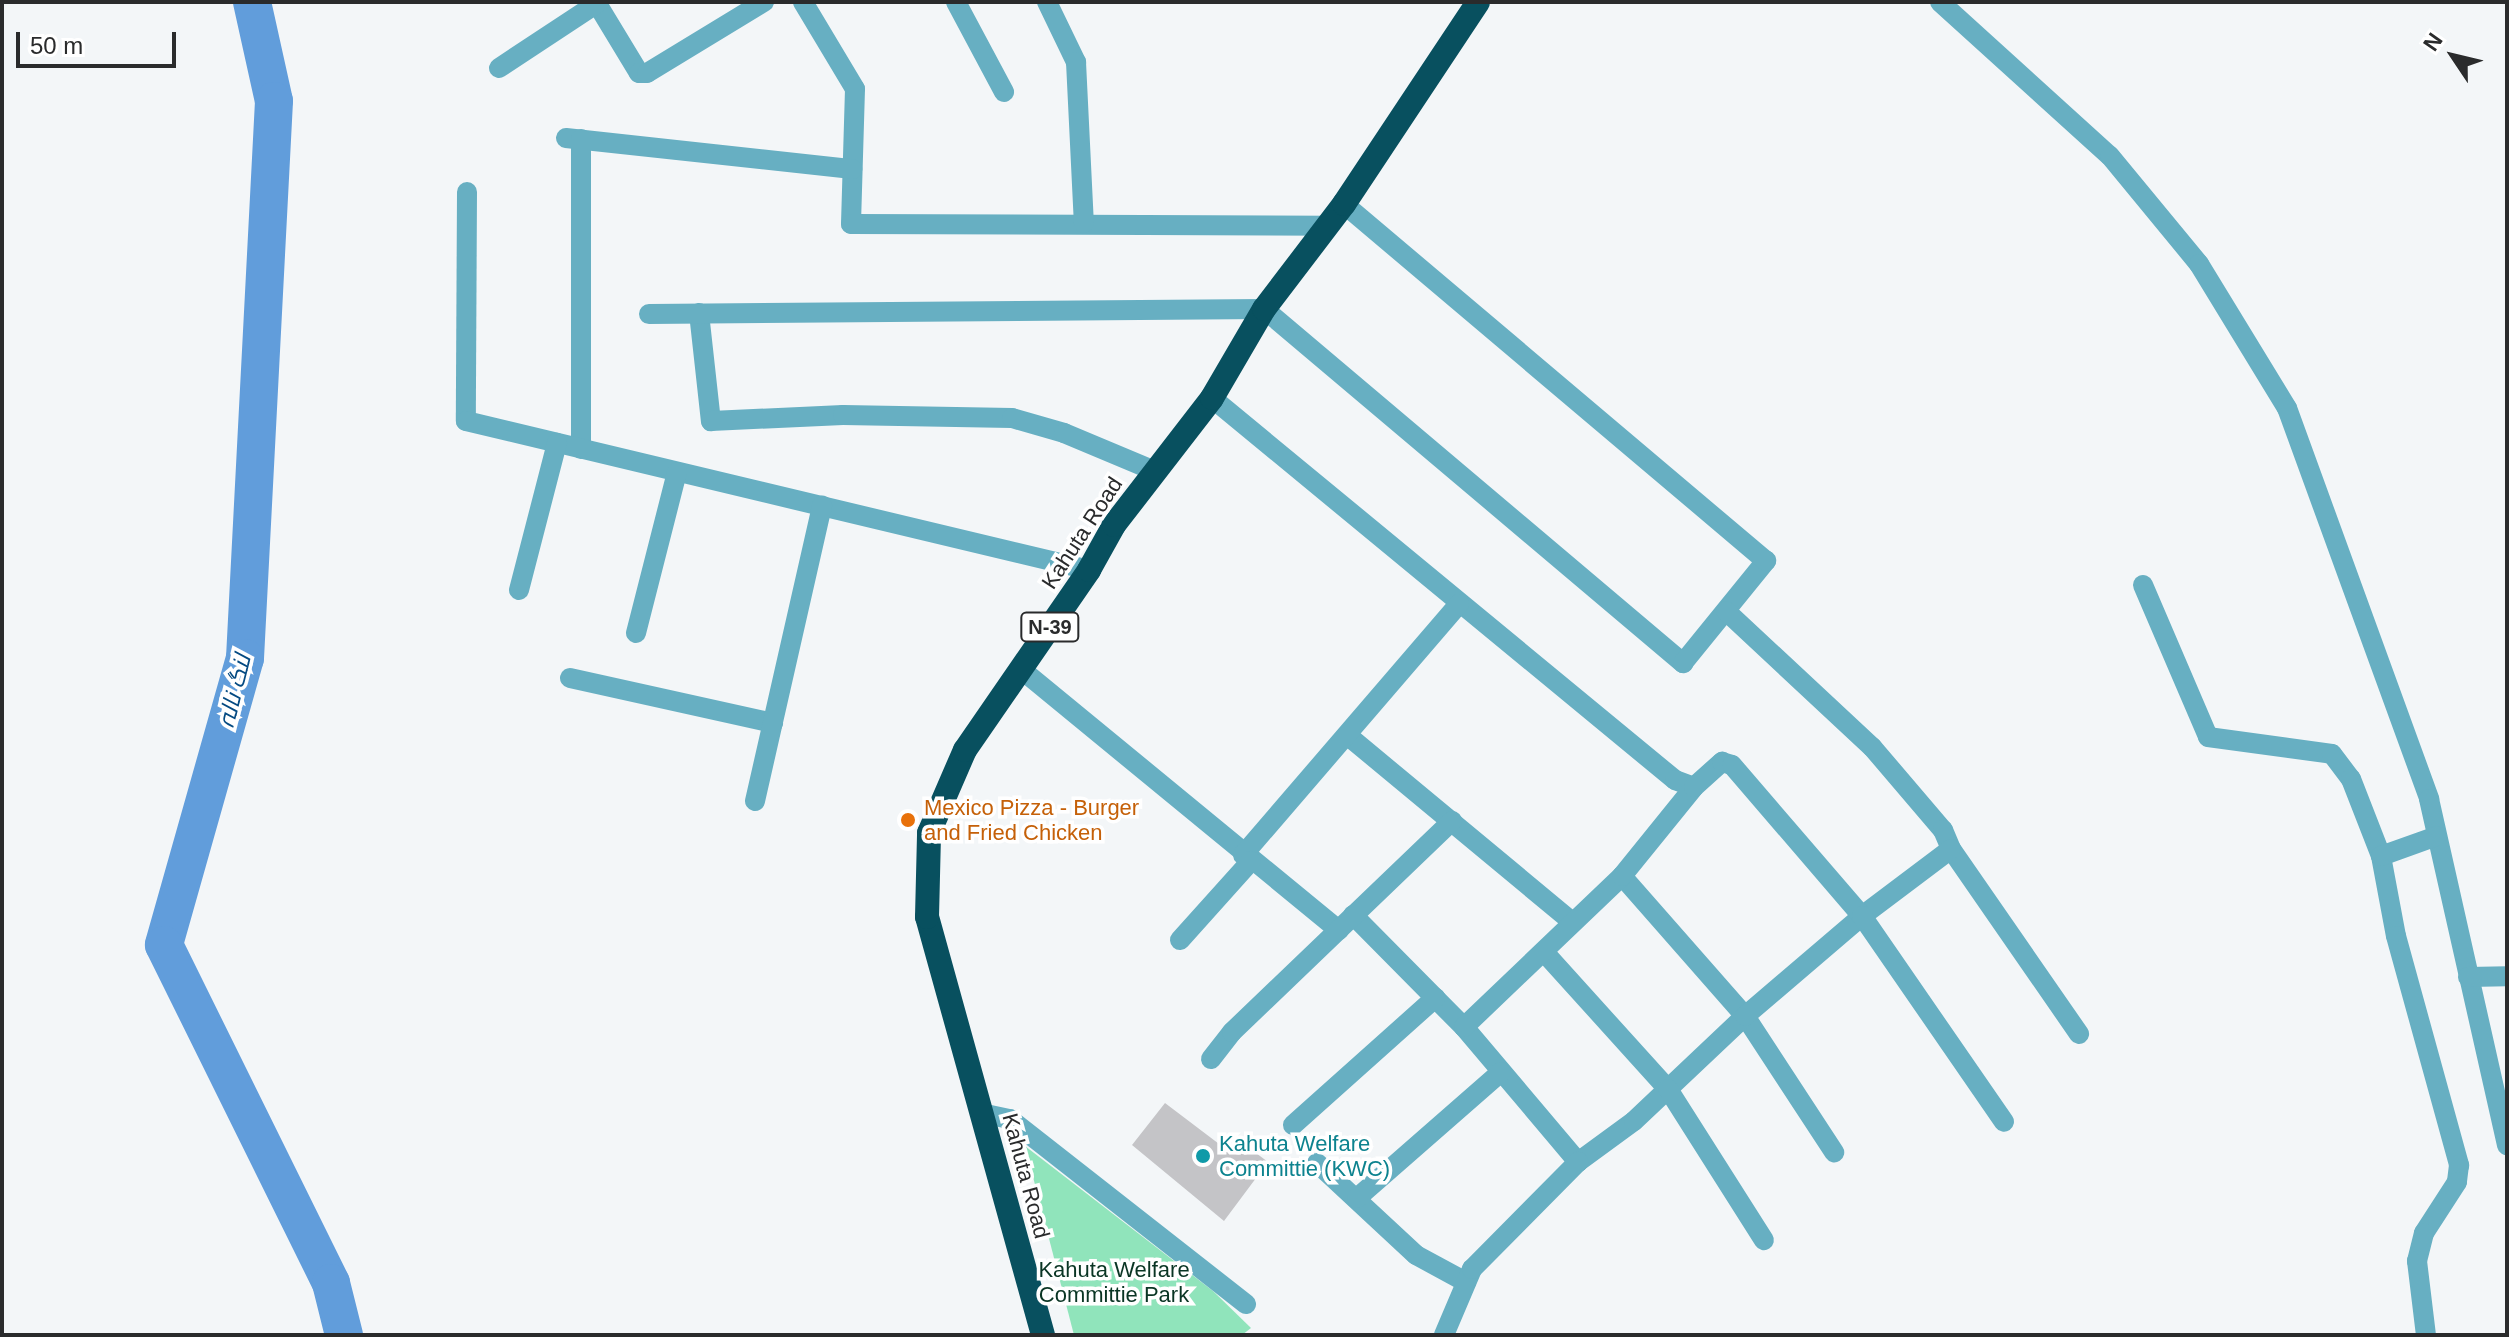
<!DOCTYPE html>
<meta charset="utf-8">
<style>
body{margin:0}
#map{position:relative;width:2509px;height:1337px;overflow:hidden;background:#f3f6f8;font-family:Helvetica,Cairo,sans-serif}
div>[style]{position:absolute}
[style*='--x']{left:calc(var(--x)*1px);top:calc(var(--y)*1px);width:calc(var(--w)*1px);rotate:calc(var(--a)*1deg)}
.green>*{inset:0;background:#90e4bb}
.river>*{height:38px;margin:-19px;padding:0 19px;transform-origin:19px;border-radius:19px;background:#619ddb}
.building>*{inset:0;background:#c4c4c7}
.minor>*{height:20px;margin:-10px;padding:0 10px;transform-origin:10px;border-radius:10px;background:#67afc2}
.highway>*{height:24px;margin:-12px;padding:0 12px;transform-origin:12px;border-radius:12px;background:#08505f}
.dots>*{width:22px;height:22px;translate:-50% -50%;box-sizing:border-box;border:4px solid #fff;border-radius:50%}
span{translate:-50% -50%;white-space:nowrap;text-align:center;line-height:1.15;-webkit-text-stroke:7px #fff;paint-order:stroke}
.shield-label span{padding:2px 6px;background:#fff;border:2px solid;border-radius:6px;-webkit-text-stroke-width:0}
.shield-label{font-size:20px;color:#2a2b2c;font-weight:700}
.street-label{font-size:22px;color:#2a2b2c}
.food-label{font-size:22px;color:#c56008}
.left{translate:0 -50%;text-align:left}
.culture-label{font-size:22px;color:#0d838f}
.park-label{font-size:22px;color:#0a3524}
.water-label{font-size:24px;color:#044a82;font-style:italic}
.frame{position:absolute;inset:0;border:4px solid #2a2b2c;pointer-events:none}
.north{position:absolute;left:2413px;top:16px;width:80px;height:80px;-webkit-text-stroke:6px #fff;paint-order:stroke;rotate:305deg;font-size:22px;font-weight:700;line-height:32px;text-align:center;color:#2a2b2c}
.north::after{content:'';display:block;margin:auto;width:28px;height:36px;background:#2a2b2c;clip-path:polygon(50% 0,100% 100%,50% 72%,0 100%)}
.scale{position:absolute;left:16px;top:32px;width:160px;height:36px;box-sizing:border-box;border:4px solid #2a2b2c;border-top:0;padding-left:10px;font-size:24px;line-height:28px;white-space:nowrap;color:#2a2b2c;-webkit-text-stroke:6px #fff;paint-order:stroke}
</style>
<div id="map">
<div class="green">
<div style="clip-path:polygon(1025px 1146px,1213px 1291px,1251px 1328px,1242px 1335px,1074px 1335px)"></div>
</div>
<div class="river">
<div style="--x:252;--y:2;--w:101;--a:77.5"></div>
<div style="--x:274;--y:101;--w:558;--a:92.98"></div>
<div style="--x:245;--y:658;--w:298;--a:105.8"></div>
<div style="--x:164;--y:945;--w:377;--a:63.7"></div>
<div style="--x:331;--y:1283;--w:54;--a:76"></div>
</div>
<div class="building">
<div style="clip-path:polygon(1165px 1103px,1227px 1150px,1236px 1138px,1268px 1162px,1224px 1221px,1132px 1145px)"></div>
</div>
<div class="minor">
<div style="--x:596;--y:2;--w:83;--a:58.8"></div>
<div style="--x:639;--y:73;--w:8;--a:0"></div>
<div style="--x:647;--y:73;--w:137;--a:-31.3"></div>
<div style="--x:803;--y:2;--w:101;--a:59.1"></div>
<div style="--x:855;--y:89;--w:135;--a:91.7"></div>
<div style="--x:851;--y:224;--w:477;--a:0.2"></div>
<div style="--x:956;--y:2;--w:102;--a:61.9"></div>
<div style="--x:1047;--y:2;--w:67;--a:64.2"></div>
<div style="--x:1076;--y:62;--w:161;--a:87.2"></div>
<div style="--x:1940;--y:2;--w:229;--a:42.2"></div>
<div style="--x:2110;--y:156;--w:140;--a:50.5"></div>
<div style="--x:2199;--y:264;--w:169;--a:58.6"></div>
<div style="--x:2287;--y:408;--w:416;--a:70"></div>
<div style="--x:2429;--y:799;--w:355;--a:77.3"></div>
<div style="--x:499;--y:68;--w:120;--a:-33.4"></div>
<div style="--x:566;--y:138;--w:288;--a:6.2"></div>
<div style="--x:581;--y:139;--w:310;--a:90"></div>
<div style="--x:467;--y:192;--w:229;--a:90.3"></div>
<div style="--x:466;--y:421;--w:641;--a:13.45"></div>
<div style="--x:699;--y:313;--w:109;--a:83.7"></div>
<div style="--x:711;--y:421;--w:132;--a:-2.6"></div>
<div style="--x:843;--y:415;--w:169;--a:1"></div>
<div style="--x:1012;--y:418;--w:54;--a:16.1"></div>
<div style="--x:1064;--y:433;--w:99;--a:22.7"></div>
<div style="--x:649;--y:314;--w:615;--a:-0.47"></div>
<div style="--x:1264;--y:309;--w:549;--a:40.19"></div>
<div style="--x:1683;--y:663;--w:132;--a:-50.9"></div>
<div style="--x:1766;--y:561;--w:553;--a:-139.77"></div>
<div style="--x:1212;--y:398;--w:600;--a:39.52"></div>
<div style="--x:1675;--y:780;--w:20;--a:20"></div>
<div style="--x:2143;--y:585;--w:165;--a:66.8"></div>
<div style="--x:2208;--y:737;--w:125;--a:7.8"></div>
<div style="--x:2332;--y:754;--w:31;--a:53"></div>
<div style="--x:2351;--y:779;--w:83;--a:68.7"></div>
<div style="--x:2381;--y:856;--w:81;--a:79.4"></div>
<div style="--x:2396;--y:936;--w:238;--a:74.6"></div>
<div style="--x:2459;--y:1165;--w:17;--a:97"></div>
<div style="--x:2457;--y:1182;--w:61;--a:122.9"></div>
<div style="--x:2424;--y:1233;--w:29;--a:104"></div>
<div style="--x:2417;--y:1261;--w:75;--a:83.1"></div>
<div style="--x:519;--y:590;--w:152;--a:-75.5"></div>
<div style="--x:1726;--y:611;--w:200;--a:43"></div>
<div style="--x:1872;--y:747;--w:109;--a:49.5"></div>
<div style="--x:1943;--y:830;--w:21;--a:67"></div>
<div style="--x:1951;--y:849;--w:225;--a:55.3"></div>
<div style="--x:636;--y:633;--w:166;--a:-75.7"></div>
<div style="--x:1022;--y:670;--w:410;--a:39.4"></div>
<div style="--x:570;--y:678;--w:208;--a:12.5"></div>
<div style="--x:1347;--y:735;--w:293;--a:39.7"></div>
<div style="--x:755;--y:801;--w:303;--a:-77.2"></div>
<div style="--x:1243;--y:855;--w:331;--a:-49.3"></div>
<div style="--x:2381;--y:856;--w:59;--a:-19.7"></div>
<div style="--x:1622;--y:876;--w:186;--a:48.7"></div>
<div style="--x:1745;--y:1016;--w:163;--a:56.8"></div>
<div style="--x:1353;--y:915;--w:158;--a:45.3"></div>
<div style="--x:1464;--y:1027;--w:177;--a:49.8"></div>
<div style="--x:1578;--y:1162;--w:69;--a:-36.2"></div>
<div style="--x:1634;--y:1121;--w:153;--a:-43.4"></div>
<div style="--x:1745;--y:1016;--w:154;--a:-40.5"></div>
<div style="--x:1862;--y:916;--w:111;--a:-37"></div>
<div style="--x:1180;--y:940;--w:106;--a:-48.1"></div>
<div style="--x:1544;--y:952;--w:185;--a:47.9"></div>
<div style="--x:1668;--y:1089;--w:179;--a:57.6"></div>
<div style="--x:2468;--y:977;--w:39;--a:-1"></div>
<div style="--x:1464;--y:1027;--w:219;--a:-43.7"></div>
<div style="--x:1622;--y:876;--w:114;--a:-51"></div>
<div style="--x:1694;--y:787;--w:38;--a:-42"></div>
<div style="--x:1722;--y:762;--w:10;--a:17"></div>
<div style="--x:1732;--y:765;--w:199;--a:49.3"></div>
<div style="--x:1862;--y:916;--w:250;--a:55.4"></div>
<div style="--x:1211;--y:1059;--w:34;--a:-52"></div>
<div style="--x:1232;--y:1032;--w:305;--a:-43.8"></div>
<div style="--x:981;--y:1113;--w:30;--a:12"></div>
<div style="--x:1010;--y:1119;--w:300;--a:38.1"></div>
<div style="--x:1293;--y:1125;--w:191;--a:-41.8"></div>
<div style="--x:1317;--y:1163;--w:135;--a:42.9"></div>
<div style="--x:1416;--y:1255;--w:57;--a:28.4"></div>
<div style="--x:1357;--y:1198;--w:191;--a:-41.2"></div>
<div style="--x:1444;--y:1335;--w:72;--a:-67"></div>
<div style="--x:1472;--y:1269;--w:151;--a:-45.3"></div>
</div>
<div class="highway">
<div style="--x:1043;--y:1335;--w:434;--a:-105.5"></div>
<div style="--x:927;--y:917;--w:84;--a:-88.6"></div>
<div style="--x:929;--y:833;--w:90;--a:-66.6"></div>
<div style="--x:965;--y:750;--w:219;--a:-55.4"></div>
<div style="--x:1089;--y:570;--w:51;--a:-60.9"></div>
<div style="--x:1114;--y:525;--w:160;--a:-52.3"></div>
<div style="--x:1212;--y:398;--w:103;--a:-59.7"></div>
<div style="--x:1264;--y:309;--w:132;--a:-52.7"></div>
<div style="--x:1344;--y:204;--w:242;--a:-56.4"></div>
</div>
<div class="dots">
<div style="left:908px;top:820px;background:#e8710a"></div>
<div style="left:1203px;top:1156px;background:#0f9aa8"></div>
</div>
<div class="shield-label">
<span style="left:1050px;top:627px">N-39</span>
</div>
<div class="street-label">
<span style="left:1082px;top:533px;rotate:-57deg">Kahuta Road</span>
<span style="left:1026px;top:1176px;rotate:75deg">Kahuta Road</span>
</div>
<div class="food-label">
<span class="left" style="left:924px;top:820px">Mexico Pizza - Burger<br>and Fried Chicken</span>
</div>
<div class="culture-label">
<span class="left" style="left:1219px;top:1156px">Kahuta Welfare<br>Committie (KWC)</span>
</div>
<div class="park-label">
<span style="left:1114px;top:1282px">Kahuta Welfare<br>Committie Park</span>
</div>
<div class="water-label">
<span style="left:234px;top:691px;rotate:-76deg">لنگ نالہ</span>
</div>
<div class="frame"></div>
<div class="north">N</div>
<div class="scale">50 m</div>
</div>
